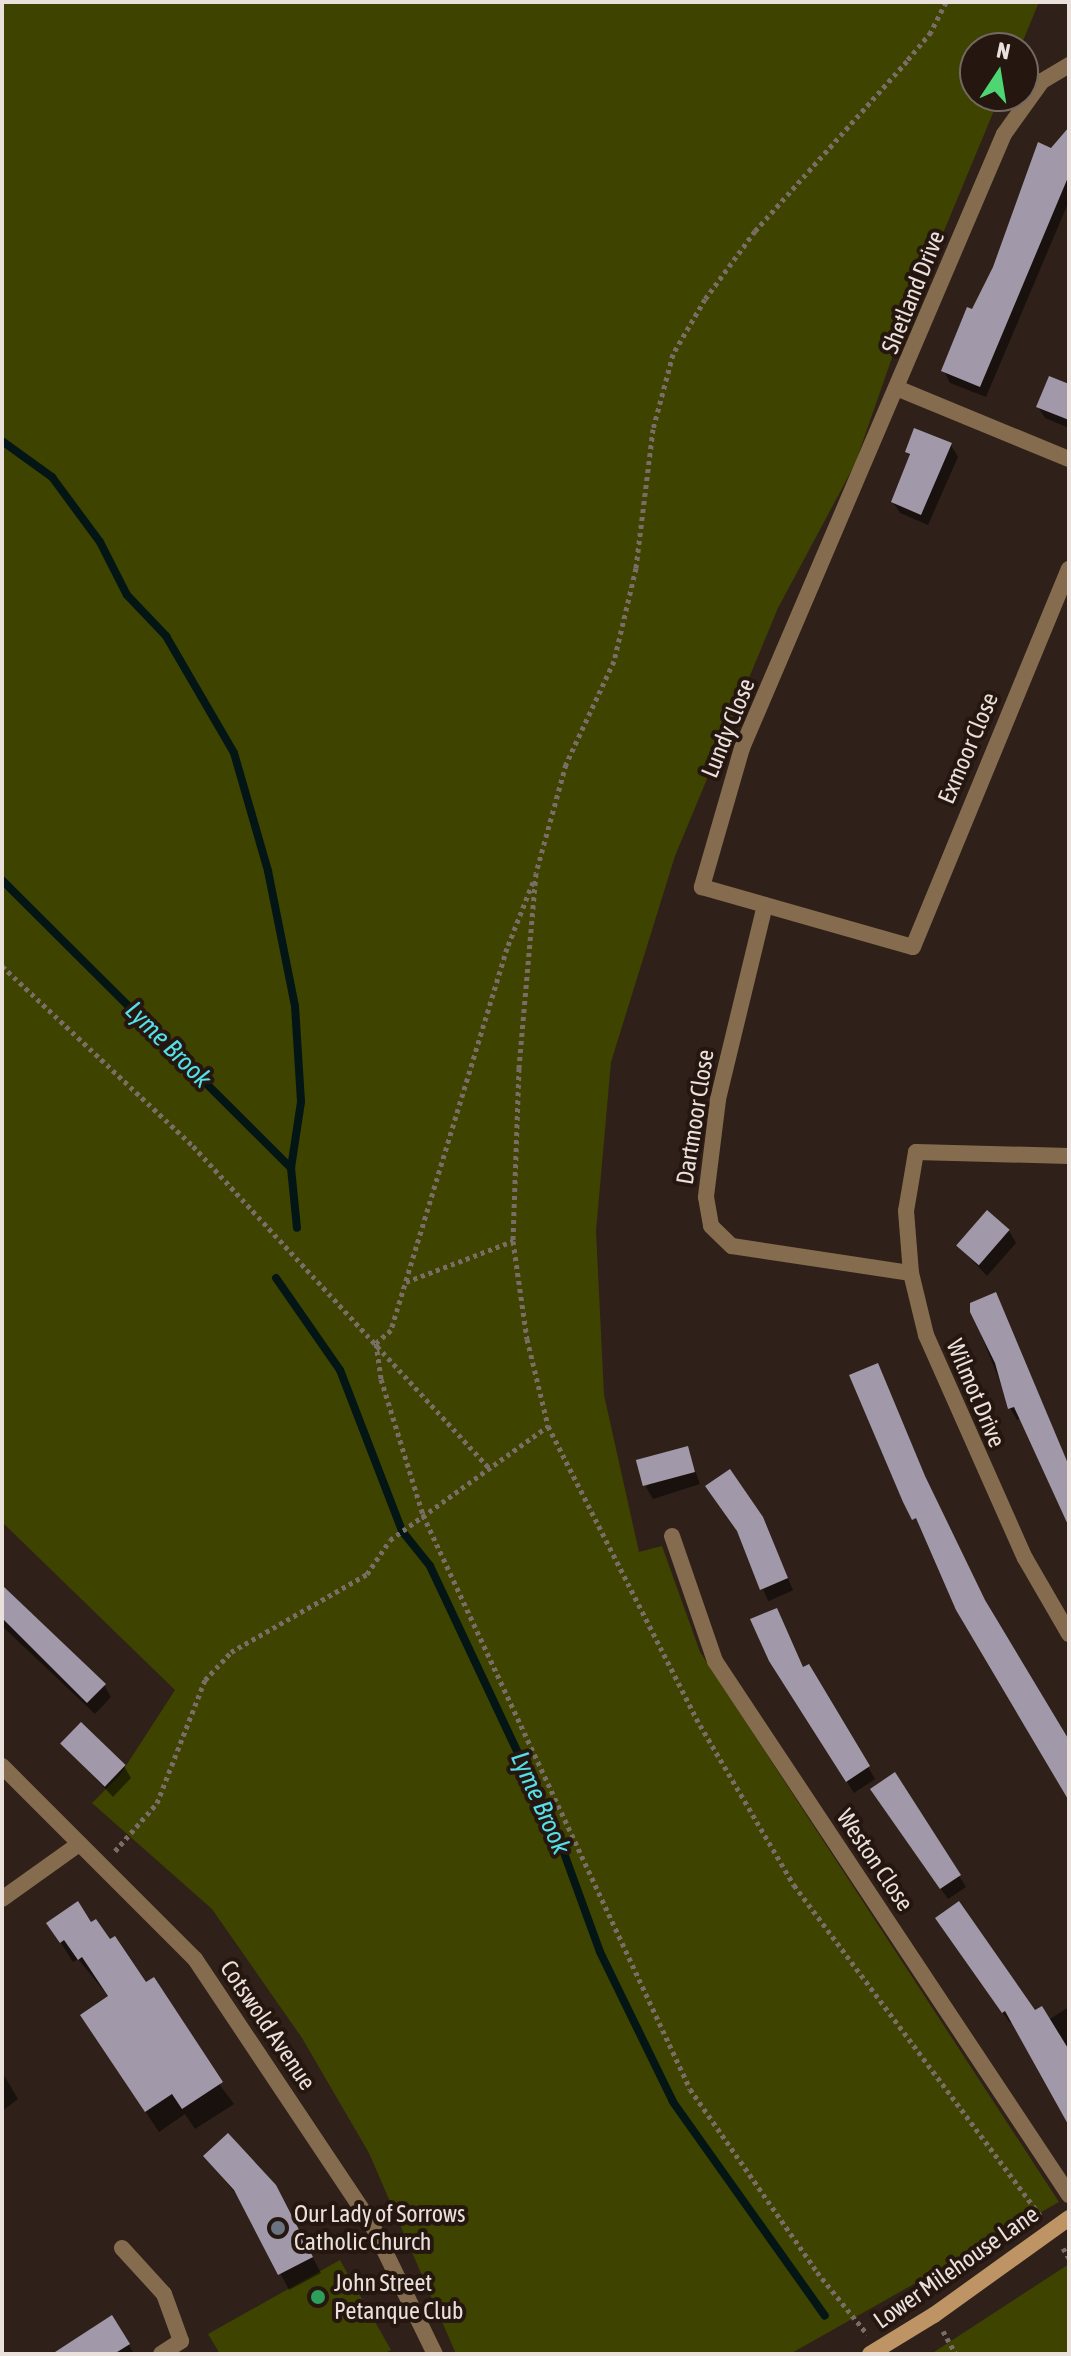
<!DOCTYPE html>
<style>
body{margin:0}
#map{position:relative;width:1071px;height:2356px;overflow:hidden;background:#2f2119;font-family:"Asap Condensed",sans-serif}
div>[style]{position:absolute}
[style*='--x']{left:calc(var(--x)*1px);top:calc(var(--y)*1px);width:calc(var(--w)*1px);rotate:calc(var(--a)*1deg)}
.green>*{inset:0;background:#3e4300}
.shadow>*{inset:0;background:#0007;transform-origin:0 0}
.stream>*{height:8px;margin:-4px;padding:0 4px;transform-origin:4px;border-radius:4px;background:#041516}
.building>*{inset:0;background:#a199a9;transform-origin:0 0}
.path>*{height:5px;margin-top:-2.5px;transform-origin:0;background:repeating-linear-gradient(90deg,#796d66 0 4px,transparent 0 8px)}
.street>*{height:16px;margin:-8px;padding:0 8px;transform-origin:8px;border-radius:8px;background:#866c4f}
.secondary>*{height:16px;margin:-8px;padding:0 8px;transform-origin:8px;border-radius:8px;background:#be9465}
.dots>*{width:22px;height:22px;translate:-50% -50%;box-sizing:border-box;border:4px solid #251710;border-radius:50%}
span{translate:-50% -50%;white-space:nowrap;text-align:center;line-height:1.15;-webkit-text-stroke:8px #251710;paint-order:stroke}
.street-label{font-size:24px;color:#ebe1dc}
.poi-label{font-size:24px;color:#ebe1dc}
.left{translate:0 -50%;text-align:left}
.water-label{font-size:26px;color:#54e0e9;font-style:italic}
.frame{position:absolute;inset:0;border:4px solid #ebe1dc;pointer-events:none}
.north{position:absolute;left:959px;top:32px;width:80px;height:80px;box-sizing:border-box;background:#251710;border:2px solid #746862;border-radius:50%;rotate:12deg;font-size:22px;font-weight:700;line-height:32px;text-align:center;color:#ebe1dc}
.north::after{content:'';display:block;margin:auto;width:28px;height:36px;background:#4ed675;clip-path:polygon(50% 0,100% 100%,50% 72%,0 100%)}
</style>
<div id="map">
<div class="green">
<div style="clip-path:polygon(2px 2px,1039px 2px,1020px 48px,975px 48px,975px 96px,1000px 96px,895px 349px,855px 464px,778px 608px,675px 856px,611px 1062px,596px 1231px,604px 1395px,639px 1552px,662px 1546px,700px 1652px,1059px 2202px,790px 2354px,456px 2354px,369px 2153px,302px 2038px,212px 1909px,92px 1803px,120px 1775px,175px 1690px,2px 1522px)"></div>
<div style="clip-path:polygon(340px 2260px,391px 2350px,383px 2354px,220px 2354px,208px 2334px)"></div>
<div style="clip-path:polygon(1069px 2264px,1069px 2354px,931px 2354px)"></div>
</div>
<div class="shadow">
<div style="clip-path:polygon(1069px 130px,1069px 201px,986px 397px,950px 383px,944px 371px,1052px 150px)"></div>
<div style="clip-path:polygon(1069px 386px,1069px 428px,1045px 418px,1038px 407px)"></div>
<div style="clip-path:polygon(951px 445px,958px 457px,928px 525px,900px 513px,893px 502px,911px 458px,907px 452px)"></div>
<div style="clip-path:polygon(1009px 1231px,1016px 1243px,987px 1276px,958px 1245px)"></div>
<div style="clip-path:polygon(972px 1311px,1069px 1467px,1069px 1526px,1021px 1418px,1017px 1420px,1010px 1408px)"></div>
<div style="clip-path:polygon(687px 1449px,700px 1484px,653px 1499px,646px 1487px)"></div>
<div style="left:761px;top:1518px;width:79px;height:27px;rotate:66deg"></div>
<div style="clip-path:polygon(2px 1585px,104px 1685px,111px 1697px,95px 1714px,2px 1626px)"></div>
<div style="clip-path:polygon(808px 1666px,875px 1779px,854px 1793px,778px 1673px)"></div>
<div style="clip-path:polygon(63px 1744px,124px 1766px,131px 1778px,113px 1797px)"></div>
<div style="clip-path:polygon(879px 1801px,959px 1876px,966px 1887px,948px 1899px)"></div>
<div style="clip-path:polygon(48px 1923px,91px 1925px,145px 1985px,234px 2104px,195px 2129px,185px 2114px,159px 2132px,95px 2036px,109px 1997px,78px 1959px,73px 1962px)"></div>
<div style="clip-path:polygon(944px 1929px,1035px 2012px,1048px 2020px,1069px 2007px,1069px 2121px,1013px 2021px,1010px 2023px)"></div>
<div style="clip-path:polygon(2px 2072px,18px 2099px,2px 2111px)"></div>
<div style="clip-path:polygon(205px 2156px,284px 2204px,321px 2273px,289px 2290px,244px 2204px)"></div>
<div style="clip-path:polygon(129px 2345px,134px 2354px,57px 2354px)"></div>
</div>
<div class="stream">
<div style="--x:2;--y:441;--w:62;--a:35.8"></div>
<div style="--x:52;--y:477;--w:81;--a:53.6"></div>
<div style="--x:100;--y:542;--w:59;--a:63"></div>
<div style="--x:127;--y:595;--w:57;--a:46.4"></div>
<div style="--x:166;--y:636;--w:135;--a:59.8"></div>
<div style="--x:234;--y:753;--w:123;--a:73.9"></div>
<div style="--x:268;--y:871;--w:138;--a:78.7"></div>
<div style="--x:295;--y:1006;--w:96;--a:86.4"></div>
<div style="--x:301;--y:1102;--w:67;--a:98.6"></div>
<div style="--x:2;--y:880;--w:408;--a:44.9"></div>
<div style="--x:291;--y:1168;--w:60;--a:84.3"></div>
<div style="--x:276;--y:1278;--w:112;--a:55.2"></div>
<div style="--x:340;--y:1370;--w:173;--a:68.9"></div>
<div style="--x:402;--y:1531;--w:45;--a:51.3"></div>
<div style="--x:430;--y:1566;--w:305;--a:64.8"></div>
<div style="--x:560;--y:1842;--w:117;--a:70"></div>
<div style="--x:600;--y:1952;--w:167;--a:64"></div>
<div style="--x:673;--y:2102;--w:262;--a:54.6"></div>
</div>
<div class="building">
<div style="clip-path:polygon(1069px 127px,1069px 175px,980px 387px,941px 371px,967px 307px,972px 309px,993px 267px,1038px 142px,1051px 148px)"></div>
<div style="clip-path:polygon(1049px 376px,1069px 384px,1069px 420px,1036px 407px)"></div>
<div style="clip-path:polygon(914px 428px,952px 443px,921px 515px,891px 502px,910px 454px,905px 452px)"></div>
<div style="left:987px;top:1210px;width:30px;height:47px;rotate:41deg"></div>
<div style="clip-path:polygon(996px 1292px,1069px 1466px,1069px 1527px,1014px 1407px,1008px 1409px,995px 1363px,970px 1312px,970px 1303px)"></div>
<div style="clip-path:polygon(878px 1363px,925px 1476px,985px 1600px,1069px 1740px,1069px 1801px,956px 1610px,916px 1518px,912px 1520px,903px 1502px,849px 1375px)"></div>
<div style="left:688px;top:1446px;width:27px;height:54px;rotate:75deg"></div>
<div style="clip-path:polygon(730px 1469px,763px 1517px,788px 1578px,760px 1590px,737px 1531px,705px 1486px)"></div>
<div style="clip-path:polygon(2px 1585px,106px 1684px,87px 1703px,2px 1618px)"></div>
<div style="clip-path:polygon(777px 1608px,803px 1667px,809px 1664px,870px 1766px,846px 1782px,769px 1661px,750px 1619px)"></div>
<div style="left:81px;top:1722px;width:62px;height:30px;rotate:44deg"></div>
<div style="clip-path:polygon(895px 1772px,961px 1875px,940px 1889px,870px 1789px)"></div>
<div style="clip-path:polygon(78px 1901px,91px 1922px,96px 1919px,110px 1939px,115px 1936px,146px 1982px,154px 1977px,223px 2082px,182px 2109px,172px 2094px,145px 2112px,80px 2015px,108px 1996px,82px 1957px,78px 1960px,64px 1940px,60px 1943px,46px 1923px)"></div>
<div style="clip-path:polygon(959px 1901px,1035px 2010px,1042px 2006px,1069px 2050px,1069px 2126px,1005px 2011px,1002px 2013px,935px 1918px)"></div>
<div style="clip-path:polygon(228px 2133px,276px 2185px,313px 2257px,278px 2275px,234px 2190px,203px 2156px)"></div>
<div style="clip-path:polygon(112px 2315px,130px 2344px,114px 2354px,52px 2354px)"></div>
</div>
<div class="path">
<div style="--x:946;--y:2;--w:34;--a:117"></div>
<div style="--x:931;--y:32;--w:38;--a:130"></div>
<div style="--x:907;--y:61;--w:228;--a:131.8"></div>
<div style="--x:755;--y:231;--w:84;--a:126.3"></div>
<div style="--x:705;--y:299;--w:64;--a:120.2"></div>
<div style="--x:673;--y:354;--w:78;--a:104.9"></div>
<div style="--x:653;--y:429;--w:140;--a:97"></div>
<div style="--x:636;--y:568;--w:96;--a:103.3"></div>
<div style="--x:614;--y:661;--w:114;--a:115"></div>
<div style="--x:566;--y:764;--w:113;--a:105.4"></div>
<div style="--x:536;--y:873;--w:196;--a:95"></div>
<div style="--x:519;--y:1068;--w:173;--a:92"></div>
<div style="--x:513;--y:1241;--w:99;--a:81.9"></div>
<div style="--x:527;--y:1339;--w:89;--a:76.4"></div>
<div style="--x:548;--y:1426;--w:335;--a:63.1"></div>
<div style="--x:700;--y:1725;--w:186;--a:59.6"></div>
<div style="--x:794;--y:1885;--w:413;--a:53.3"></div>
<div style="--x:533;--y:882;--w:71;--a:111.5"></div>
<div style="--x:507;--y:948;--w:399;--a:106.9"></div>
<div style="--x:391;--y:1330;--w:20;--a:139"></div>
<div style="--x:376;--y:1343;--w:36;--a:82"></div>
<div style="--x:381;--y:1379;--w:142;--a:72.8"></div>
<div style="--x:423;--y:1515;--w:633;--a:65.05"></div>
<div style="--x:690;--y:2089;--w:223;--a:55.2"></div>
<div style="--x:817;--y:2272;--w:80;--a:51.1"></div>
<div style="--x:2;--y:966;--w:262;--a:43.3"></div>
<div style="--x:193;--y:1146;--w:437;--a:47.4"></div>
<div style="--x:406;--y:1282;--w:115;--a:-21"></div>
<div style="--x:115;--y:1851;--w:64;--a:-48.8"></div>
<div style="--x:157;--y:1803;--w:132;--a:-68.7"></div>
<div style="--x:205;--y:1680;--w:38;--a:-47"></div>
<div style="--x:231;--y:1652;--w:157;--a:-29.8"></div>
<div style="--x:367;--y:1574;--w:41;--a:-55.9"></div>
<div style="--x:390;--y:1540;--w:195;--a:-35.8"></div>
<div style="--x:1063;--y:2248;--w:12;--a:59"></div>
<div style="--x:943;--y:2331;--w:26;--a:61"></div>
</div>
<div class="street">
<div style="--x:1069;--y:65;--w:31;--a:149"></div>
<div style="--x:1042;--y:81;--w:65;--a:125.6"></div>
<div style="--x:1004;--y:134;--w:668;--a:113.11"></div>
<div style="--x:742;--y:748;--w:145;--a:106.1"></div>
<div style="--x:702;--y:887;--w:219;--a:15.9"></div>
<div style="--x:913;--y:947;--w:409;--a:-67.6"></div>
<div style="--x:899;--y:389;--w:184;--a:22.4"></div>
<div style="--x:765;--y:905;--w:201;--a:103.6"></div>
<div style="--x:718;--y:1100;--w:98;--a:97.1"></div>
<div style="--x:706;--y:1197;--w:29;--a:80"></div>
<div style="--x:711;--y:1226;--w:29;--a:44"></div>
<div style="--x:732;--y:1246;--w:181;--a:8.6"></div>
<div style="--x:1069;--y:1156;--w:153;--a:-178.5"></div>
<div style="--x:916;--y:1152;--w:60;--a:99.6"></div>
<div style="--x:906;--y:1211;--w:62;--a:85.4"></div>
<div style="--x:911;--y:1273;--w:64;--a:76.4"></div>
<div style="--x:926;--y:1335;--w:244;--a:66.1"></div>
<div style="--x:1025;--y:1558;--w:88;--a:59.9"></div>
<div style="--x:672;--y:1536;--w:132;--a:71"></div>
<div style="--x:715;--y:1661;--w:641;--a:56.46"></div>
<div style="--x:2;--y:1766;--w:273;--a:45"></div>
<div style="--x:195;--y:1959;--w:317;--a:56.3"></div>
<div style="--x:371;--y:2223;--w:146;--a:64"></div>
<div style="--x:2;--y:1899;--w:95;--a:-35.5"></div>
<div style="--x:122;--y:2248;--w:62;--a:47.6"></div>
<div style="--x:164;--y:2294;--w:50;--a:70.1"></div>
<div style="--x:181;--y:2341;--w:24;--a:147"></div>
</div>
<div class="secondary">
<div style="--x:870;--y:2354;--w:75;--a:-31.4"></div>
<div style="--x:934;--y:2315;--w:166;--a:-35.7"></div>
</div>
<div class="dots">
<div style="left:278px;top:2228px;background:#6b7280"></div>
<div style="left:318px;top:2297px;background:#2e9e5b"></div>
</div>
<div class="street-label">
<span style="left:913px;top:292px;rotate:-68deg">Shetland Drive</span>
<span style="left:728px;top:728px;rotate:-68deg">Lundy Close</span>
<span style="left:968px;top:748px;rotate:-67deg">Exmoor Close</span>
<span style="left:695px;top:1117px;rotate:-81deg">Dartmoor Close</span>
<span style="left:976px;top:1393px;rotate:67deg">Wilmot Drive</span>
<span style="left:875px;top:1860px;rotate:56deg">Weston Close</span>
<span style="left:268px;top:2025px;rotate:56deg">Cotswold Avenue</span>
<span style="left:956px;top:2267px;rotate:-35deg">Lower Milehouse Lane</span>
</div>
<div class="poi-label">
<span class="left" style="left:294px;top:2228px">Our Lady of Sorrows<br>Catholic Church</span>
<span class="left" style="left:334px;top:2297px">John Street<br>Petanque Club</span>
</div>
<div class="water-label">
<span style="left:168px;top:1045px;rotate:45deg">Lyme Brook</span>
<span style="left:540px;top:1803px;rotate:66deg">Lyme Brook</span>
</div>
<div class="frame"></div>
<div class="north">N</div>
</div>
